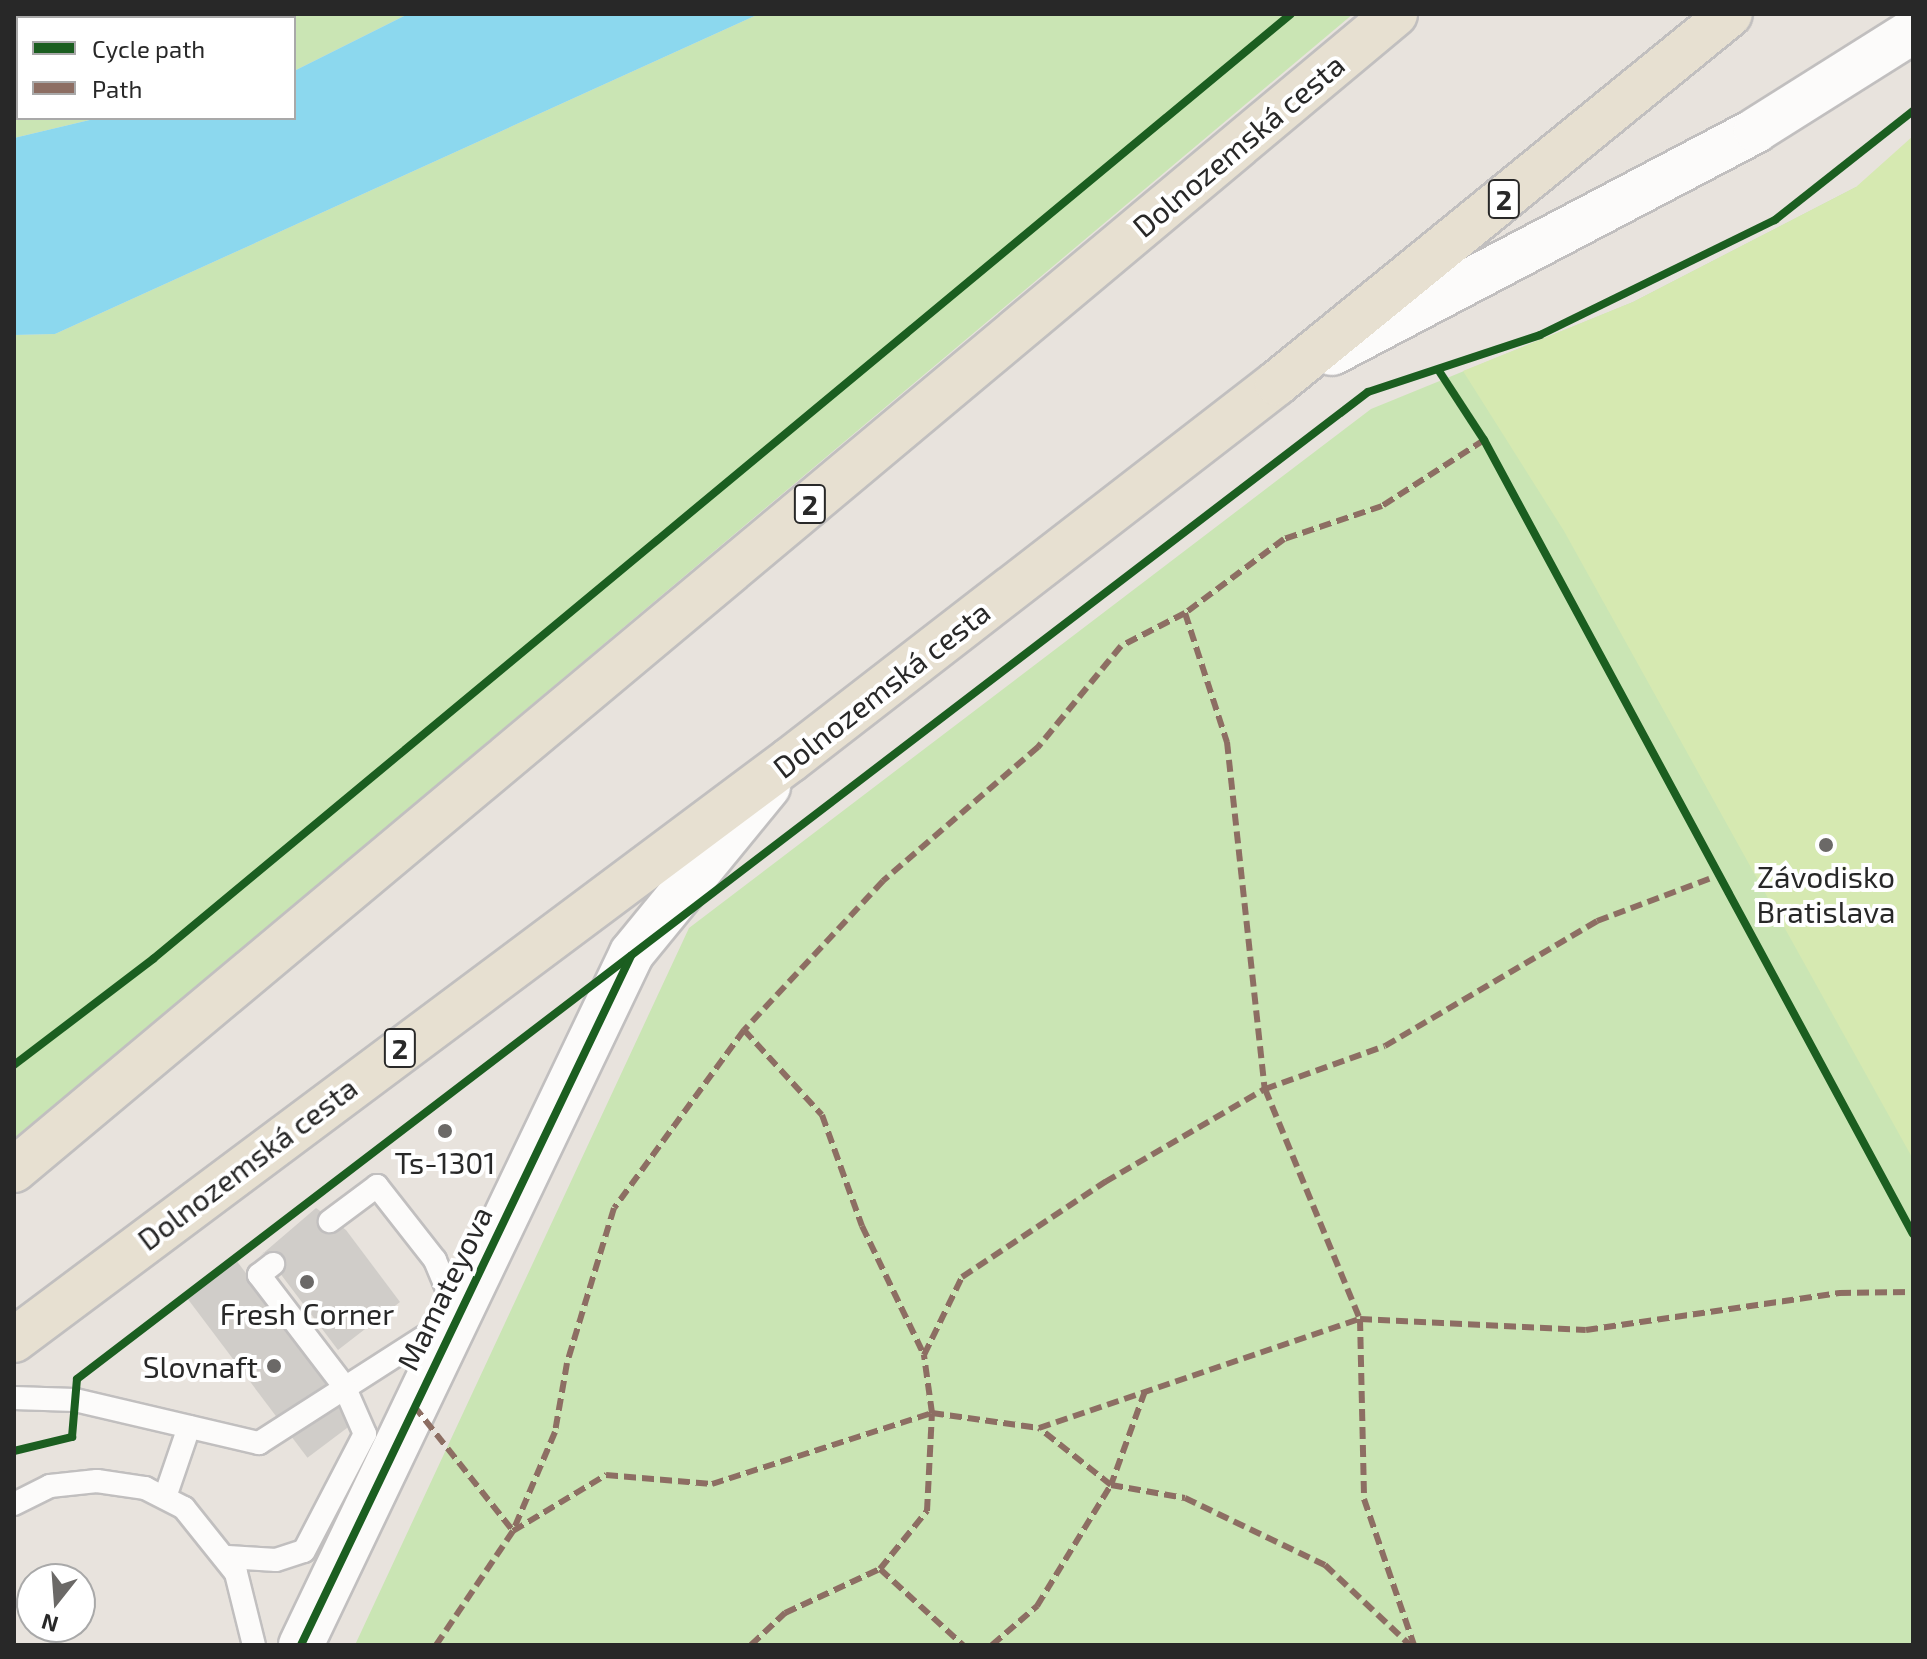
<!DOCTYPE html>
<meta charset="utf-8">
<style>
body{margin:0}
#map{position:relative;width:1927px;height:1659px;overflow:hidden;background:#e8e3dd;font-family:"Exo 2",sans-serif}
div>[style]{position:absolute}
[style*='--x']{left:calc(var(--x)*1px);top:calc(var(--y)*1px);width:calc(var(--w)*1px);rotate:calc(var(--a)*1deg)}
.green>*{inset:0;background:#cae5b4}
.pitch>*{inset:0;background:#d6e9b1}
.water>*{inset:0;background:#8cd8ee}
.building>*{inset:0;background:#d0cdc9;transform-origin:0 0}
.roads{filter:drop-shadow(2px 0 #c1bfbf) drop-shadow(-2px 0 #c1bfbf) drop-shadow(0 2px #c1bfbf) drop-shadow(0 -2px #c1bfbf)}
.service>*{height:22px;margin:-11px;padding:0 11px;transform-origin:11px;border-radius:11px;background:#fcfbfa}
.tertiary>*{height:44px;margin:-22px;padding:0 22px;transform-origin:22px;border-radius:22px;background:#fcfbfa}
.secondary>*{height:44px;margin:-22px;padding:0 22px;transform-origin:22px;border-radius:22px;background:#fcfbfa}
.primary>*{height:44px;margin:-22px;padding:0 22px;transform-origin:22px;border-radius:22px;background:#e7e0d1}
.quiet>*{height:6px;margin-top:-3px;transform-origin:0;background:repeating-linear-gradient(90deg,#8d6e63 0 12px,transparent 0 18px)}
.cycleway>*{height:8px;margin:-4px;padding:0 4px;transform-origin:4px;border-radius:4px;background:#1b5e20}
.dots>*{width:22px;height:22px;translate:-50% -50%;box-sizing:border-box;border:4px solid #fff;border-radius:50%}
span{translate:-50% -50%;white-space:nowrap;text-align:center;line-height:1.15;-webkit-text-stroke:8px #fff;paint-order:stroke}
.shield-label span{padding:2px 6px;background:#fff;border:2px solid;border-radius:6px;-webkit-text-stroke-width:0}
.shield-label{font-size:28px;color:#282828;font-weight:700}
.street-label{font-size:30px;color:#282828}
.poi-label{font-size:30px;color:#282828}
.right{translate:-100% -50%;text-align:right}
.frame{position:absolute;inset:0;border:16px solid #282828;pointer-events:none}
.legend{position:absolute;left:16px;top:16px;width:280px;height:104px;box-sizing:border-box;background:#fff;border:2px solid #a9a9a9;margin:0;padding:10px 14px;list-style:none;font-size:24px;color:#282828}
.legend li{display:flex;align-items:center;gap:16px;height:40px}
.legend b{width:40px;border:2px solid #a9a9a9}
.north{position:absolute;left:16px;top:1563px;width:80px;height:80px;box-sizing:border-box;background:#fff;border:2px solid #a9a9a9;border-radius:50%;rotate:197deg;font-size:22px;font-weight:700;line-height:32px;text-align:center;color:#282828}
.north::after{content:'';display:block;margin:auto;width:28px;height:36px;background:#6b6967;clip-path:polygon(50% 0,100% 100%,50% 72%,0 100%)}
</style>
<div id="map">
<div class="green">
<div style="clip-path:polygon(14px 14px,408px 14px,294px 71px,294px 18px,18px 18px,18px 118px,98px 118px,14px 138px)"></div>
<div style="clip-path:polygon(759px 14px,1353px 14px,14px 1140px,14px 335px,55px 334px)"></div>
<div style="clip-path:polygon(1856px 187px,1913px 254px,1913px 1645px,355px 1645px,689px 928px,1371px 409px,1633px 302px)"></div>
</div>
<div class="pitch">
<div style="clip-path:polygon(1913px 136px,1913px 1159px,1564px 531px,1463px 371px,1633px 302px,1856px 187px)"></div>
</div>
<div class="water">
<div style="clip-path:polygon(408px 14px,759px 14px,55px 334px,14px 335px,14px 138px,98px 118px,294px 118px,294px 71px)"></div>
</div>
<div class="building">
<div style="left:447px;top:1122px;width:12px;height:14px;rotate:55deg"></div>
<div style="clip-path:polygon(316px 1208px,346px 1230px,400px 1302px,338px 1350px,264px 1252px,260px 1256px)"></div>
<div style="left:236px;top:1260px;width:201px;height:62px;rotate:53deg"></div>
</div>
<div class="roads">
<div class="service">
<div style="--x:14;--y:1398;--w:61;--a:1.9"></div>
<div style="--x:75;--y:1400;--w:189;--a:13.2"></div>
<div style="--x:259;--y:1443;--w:237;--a:-32.7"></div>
<div style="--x:458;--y:1315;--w:60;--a:-112.7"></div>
<div style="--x:435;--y:1260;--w:94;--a:-128.1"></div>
<div style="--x:377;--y:1186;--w:59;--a:143.3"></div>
<div style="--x:165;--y:1497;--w:74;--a:-71.1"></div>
<div style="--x:14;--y:1504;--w:40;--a:-26.6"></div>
<div style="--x:50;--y:1486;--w:47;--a:-6.1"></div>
<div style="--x:97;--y:1481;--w:49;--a:8.3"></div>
<div style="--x:145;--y:1488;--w:44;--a:27.1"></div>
<div style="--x:184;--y:1508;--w:83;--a:51.3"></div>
<div style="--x:236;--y:1573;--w:74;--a:76"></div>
<div style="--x:228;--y:1557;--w:48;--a:3.6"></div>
<div style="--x:276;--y:1560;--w:29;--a:-18"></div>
<div style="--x:304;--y:1551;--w:132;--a:-62.5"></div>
<div style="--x:365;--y:1434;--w:52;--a:-113.6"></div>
<div style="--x:344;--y:1386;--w:140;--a:-127.4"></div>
<div style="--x:259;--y:1275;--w:18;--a:-38"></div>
</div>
<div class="tertiary">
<div style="--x:301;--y:1645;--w:767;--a:-64.44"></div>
<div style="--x:632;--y:953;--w:215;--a:-50.7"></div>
</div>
<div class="secondary">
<div style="--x:1332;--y:353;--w:479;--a:-27.7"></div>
<div style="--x:1756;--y:130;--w:186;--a:-32.2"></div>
</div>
<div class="primary">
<div style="--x:14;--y:1170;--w:1801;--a:-39.93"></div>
<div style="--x:14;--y:1340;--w:969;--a:-36.78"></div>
<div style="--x:790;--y:760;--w:616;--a:-37.74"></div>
<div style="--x:1277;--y:383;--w:584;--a:-39.17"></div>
</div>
</div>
<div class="quiet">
<div style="--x:87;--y:18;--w:9;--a:-27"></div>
<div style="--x:14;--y:49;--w:4;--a:-14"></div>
<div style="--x:1484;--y:440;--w:121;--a:147.1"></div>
<div style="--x:1382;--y:506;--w:103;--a:161.4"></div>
<div style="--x:1284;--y:539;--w:124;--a:143.2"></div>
<div style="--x:1185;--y:613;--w:72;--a:152.7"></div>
<div style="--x:1121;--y:646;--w:131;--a:129.4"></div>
<div style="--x:1038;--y:747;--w:205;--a:139.2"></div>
<div style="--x:883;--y:881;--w:204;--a:133"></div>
<div style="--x:744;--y:1030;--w:220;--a:126.1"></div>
<div style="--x:614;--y:1208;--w:162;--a:106.9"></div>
<div style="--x:567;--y:1363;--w:70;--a:99.9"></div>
<div style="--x:555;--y:1432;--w:108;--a:113"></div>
<div style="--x:513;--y:1531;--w:109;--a:-31.1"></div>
<div style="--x:606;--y:1475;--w:106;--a:4.9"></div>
<div style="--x:712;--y:1484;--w:231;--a:-17.9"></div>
<div style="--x:932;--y:1413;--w:108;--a:8"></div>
<div style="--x:1039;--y:1428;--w:339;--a:-18.8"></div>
<div style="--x:1360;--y:1319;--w:226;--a:2.8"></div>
<div style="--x:1586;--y:1330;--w:256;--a:-8.3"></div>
<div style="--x:1839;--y:1293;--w:74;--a:-0.8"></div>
<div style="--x:1185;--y:613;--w:136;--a:72"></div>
<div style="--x:1227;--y:742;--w:349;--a:83.8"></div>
<div style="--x:1265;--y:1089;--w:249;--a:67.6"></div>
<div style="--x:1360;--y:1319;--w:180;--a:88.7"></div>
<div style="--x:1364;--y:1499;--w:154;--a:71.1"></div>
<div style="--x:744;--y:1030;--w:115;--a:47.5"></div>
<div style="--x:822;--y:1115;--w:118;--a:70.2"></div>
<div style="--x:862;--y:1226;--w:143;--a:64.3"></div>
<div style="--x:1145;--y:1391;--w:100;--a:109.9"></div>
<div style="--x:1111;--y:1485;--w:75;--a:10"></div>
<div style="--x:1185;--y:1498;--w:155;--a:25.6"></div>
<div style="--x:1325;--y:1565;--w:117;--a:43.3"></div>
<div style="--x:414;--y:1406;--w:159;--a:51.6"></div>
<div style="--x:513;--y:1531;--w:138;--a:124"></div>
<div style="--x:880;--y:1569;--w:113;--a:42.5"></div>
<div style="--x:751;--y:1645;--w:47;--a:-43.3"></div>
<div style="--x:785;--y:1613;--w:105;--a:-24.9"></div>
<div style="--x:880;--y:1569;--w:75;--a:-51"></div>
<div style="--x:927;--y:1511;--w:98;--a:-87.1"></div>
<div style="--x:932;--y:1413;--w:59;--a:-97.9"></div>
<div style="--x:924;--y:1355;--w:87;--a:-64"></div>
<div style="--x:962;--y:1277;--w:172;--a:-33.6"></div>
<div style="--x:1105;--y:1182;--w:185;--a:-30.2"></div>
<div style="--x:1265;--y:1089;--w:127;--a:-19.7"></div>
<div style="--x:1385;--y:1046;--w:246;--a:-30.5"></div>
<div style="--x:1597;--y:921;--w:125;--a:-20.6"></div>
<div style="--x:992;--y:1645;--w:60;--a:-40.9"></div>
<div style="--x:1037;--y:1606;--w:142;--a:-58.6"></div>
<div style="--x:1111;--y:1485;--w:92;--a:-141.6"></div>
</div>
<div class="cycleway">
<div style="--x:1439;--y:371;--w:82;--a:56.9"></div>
<div style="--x:1484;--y:440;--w:902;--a:61.62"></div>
<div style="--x:14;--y:1065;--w:175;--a:-37.3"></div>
<div style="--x:153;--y:959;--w:1479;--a:-39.71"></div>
<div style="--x:14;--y:1451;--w:60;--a:-13.6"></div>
<div style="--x:72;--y:1437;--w:58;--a:-85.1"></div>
<div style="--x:77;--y:1379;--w:1625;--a:-37.4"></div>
<div style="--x:1368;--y:392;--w:181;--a:-18.3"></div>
<div style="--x:1540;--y:335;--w:262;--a:-26.1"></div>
<div style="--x:1775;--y:220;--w:176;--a:-38.3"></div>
<div style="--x:301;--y:1645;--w:764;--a:-64.41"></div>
</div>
<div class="dots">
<div style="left:1826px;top:845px;background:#6b6967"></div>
<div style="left:445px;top:1131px;background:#6b6967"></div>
<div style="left:307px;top:1282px;background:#6b6967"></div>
<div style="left:274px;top:1366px;background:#6b6967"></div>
</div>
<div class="shield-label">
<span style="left:1504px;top:199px">2</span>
<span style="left:810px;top:504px">2</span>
<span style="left:400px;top:1048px">2</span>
</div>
<div class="street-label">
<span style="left:1238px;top:145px;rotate:-40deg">Dolnozemská cesta</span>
<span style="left:881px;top:689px;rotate:-38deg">Dolnozemská cesta</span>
<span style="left:247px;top:1163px;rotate:-37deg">Dolnozemská cesta</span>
<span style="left:444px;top:1288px;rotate:-64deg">Mamateyova</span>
</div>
<div class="poi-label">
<span style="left:1826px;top:893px">Závodisko<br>Bratislava</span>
<span style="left:445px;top:1162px">Ts-1301</span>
<span style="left:307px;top:1313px">Fresh Corner</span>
<span class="right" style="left:258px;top:1366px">Slovnaft</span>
</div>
<div class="frame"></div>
<ul class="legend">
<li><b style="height:10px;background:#1b5e20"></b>Cycle path</li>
<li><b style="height:10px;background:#8d6e63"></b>Path</li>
</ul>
<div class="north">N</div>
</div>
